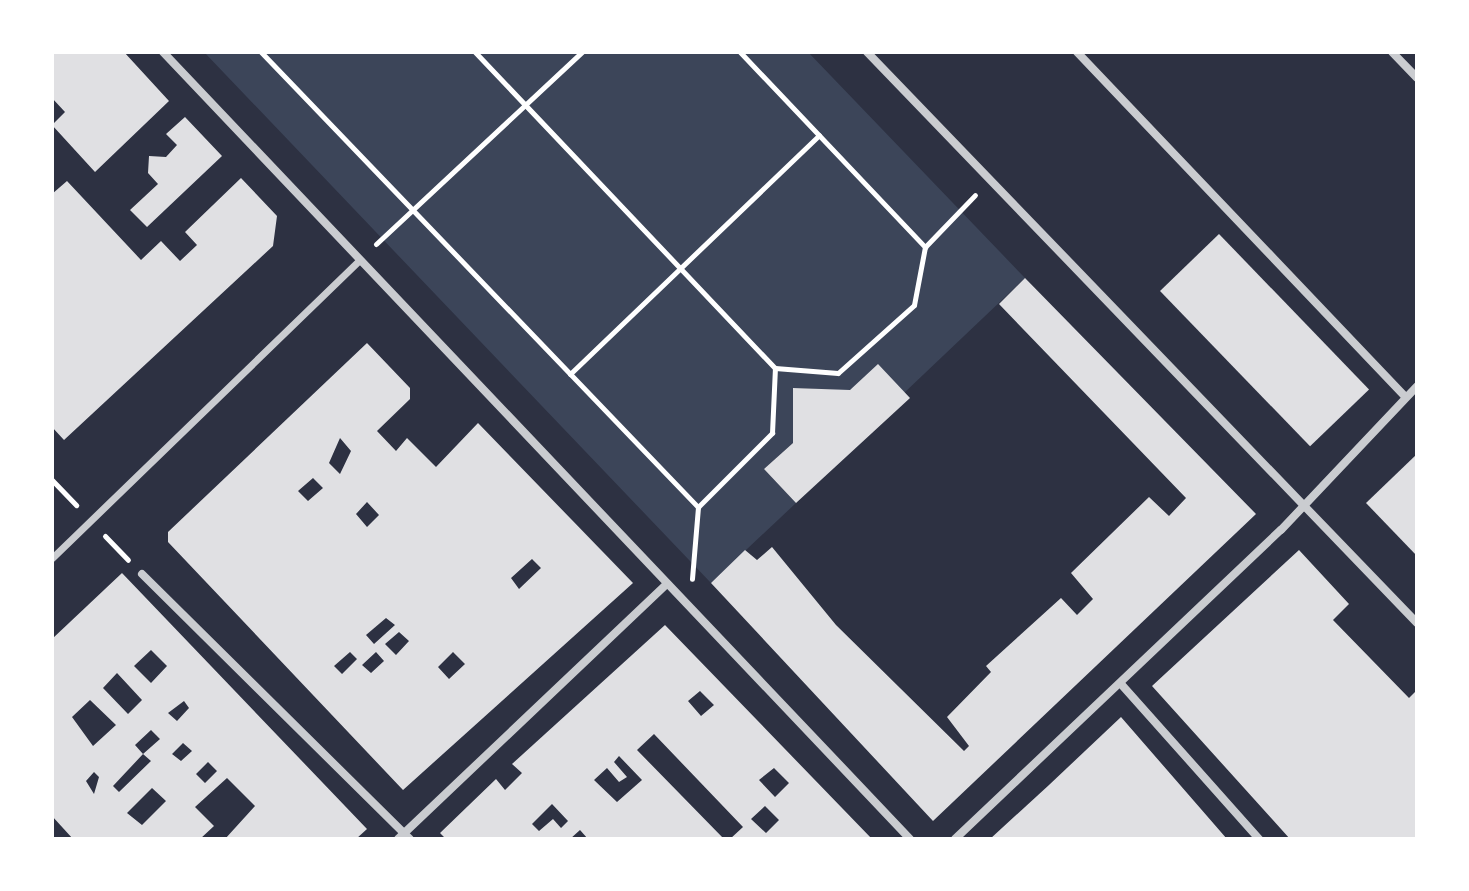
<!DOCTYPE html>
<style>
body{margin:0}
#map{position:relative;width:1469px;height:891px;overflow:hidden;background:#2d3142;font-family:"Space Grotesk",sans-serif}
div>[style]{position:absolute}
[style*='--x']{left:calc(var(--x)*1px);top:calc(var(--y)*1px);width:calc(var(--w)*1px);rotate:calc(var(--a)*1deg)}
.green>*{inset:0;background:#3c4559}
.building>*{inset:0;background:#e0e0e3;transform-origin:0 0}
.path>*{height:5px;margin:-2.5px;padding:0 2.5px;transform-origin:2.5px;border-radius:2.5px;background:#fff}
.pedestrian>*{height:7px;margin:-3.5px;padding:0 3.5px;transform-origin:3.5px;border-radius:3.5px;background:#caccd0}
.minor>*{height:8px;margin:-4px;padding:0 4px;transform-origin:4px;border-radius:4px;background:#caccd0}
span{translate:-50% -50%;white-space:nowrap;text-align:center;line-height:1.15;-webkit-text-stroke:8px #fff;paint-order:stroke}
.frame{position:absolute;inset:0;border:54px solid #fff;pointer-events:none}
</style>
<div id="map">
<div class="green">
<div style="clip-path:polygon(204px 52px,808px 52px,1025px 278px,904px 393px,794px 388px,793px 443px,764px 469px,796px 503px,711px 583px)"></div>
</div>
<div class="building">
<div style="clip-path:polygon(52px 52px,124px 52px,169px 101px,95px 172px,52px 125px,65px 112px,52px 98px)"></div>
<div style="clip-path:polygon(185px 117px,222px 156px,147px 227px,130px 210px,158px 184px,148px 173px,149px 156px,166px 157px,177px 145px,166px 134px)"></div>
<div style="clip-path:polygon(241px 178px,277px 216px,273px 246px,64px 440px,52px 427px,52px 194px,67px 181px,141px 260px,161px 241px,180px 261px,197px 245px,185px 232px)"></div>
<div style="left:1219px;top:234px;width:216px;height:82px;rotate:46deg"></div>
<div style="clip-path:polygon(1025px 278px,1256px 514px,933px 821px,711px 583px,745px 550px,757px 560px,772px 547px,836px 625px,964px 751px,969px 746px,947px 717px,991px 672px,986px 666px,1061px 598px,1077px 615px,1093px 599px,1071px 573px,1149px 497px,1169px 516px,1186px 498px,999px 304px)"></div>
<div style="clip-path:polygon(evenodd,367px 343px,410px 388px,410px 399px,377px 431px,396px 451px,407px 438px,436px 467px,478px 423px,633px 583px,403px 790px,168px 542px,168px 532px,367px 343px,340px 438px,351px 451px,340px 474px,329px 463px,340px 438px,367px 343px,313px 478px,323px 488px,308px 501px,298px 491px,313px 478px,367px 343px,367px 502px,379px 515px,367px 527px,356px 514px,367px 502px,367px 343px,532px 559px,541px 568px,519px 589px,511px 578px,532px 559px,367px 343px,386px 618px,395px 625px,374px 644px,366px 635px,386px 618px,367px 343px,399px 632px,409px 641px,396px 655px,385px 644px,399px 632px,367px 343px,350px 652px,357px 659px,342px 674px,334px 666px,350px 652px,367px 343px,376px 652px,384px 661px,371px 673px,362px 665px,376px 652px,367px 343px,453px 652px,465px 664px,449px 679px,438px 667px,453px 652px)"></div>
<div style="clip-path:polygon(878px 364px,910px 398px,796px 503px,764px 469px,793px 443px,793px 388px,850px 390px)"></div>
<div style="clip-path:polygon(1417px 454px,1417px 556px,1366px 503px)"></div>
<div style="clip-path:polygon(1299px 550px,1349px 604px,1333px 620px,1409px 698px,1417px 690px,1417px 839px,1290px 839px,1152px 686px)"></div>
<div style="clip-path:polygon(evenodd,122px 573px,367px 829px,356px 839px,225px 839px,255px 806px,227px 778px,195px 807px,214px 826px,200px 839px,73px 839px,52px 816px,52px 639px,122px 573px,151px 650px,167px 666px,151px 683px,134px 666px,151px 650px,122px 573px,117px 673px,142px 700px,128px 714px,103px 688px,117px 673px,122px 573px,90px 700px,116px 725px,93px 746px,72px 717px,90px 700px,122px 573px,184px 701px,189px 708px,177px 721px,168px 713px,184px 701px,122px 573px,151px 730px,160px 739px,143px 754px,151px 761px,119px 792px,113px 786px,143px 754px,135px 745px,151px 730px,122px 573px,183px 743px,192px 751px,181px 761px,172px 754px,183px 743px,122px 573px,208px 762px,217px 771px,205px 783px,196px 774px,208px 762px,122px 573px,94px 772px,99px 777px,94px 794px,86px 781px,94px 772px,122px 573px,152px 788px,166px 801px,142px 825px,127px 813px,152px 788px)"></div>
<div style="clip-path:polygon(evenodd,665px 625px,872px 839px,730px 839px,743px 827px,654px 734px,637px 750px,724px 839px,588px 839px,580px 830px,570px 839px,446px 839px,440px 833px,496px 779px,505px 790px,522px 773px,512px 764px,665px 625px,700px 691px,714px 705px,701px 716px,688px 701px,700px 691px,665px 625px,619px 756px,642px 780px,617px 802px,594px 780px,607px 768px,619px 782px,627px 777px,614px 762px,619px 756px,665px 625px,774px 768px,789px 783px,775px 797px,759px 780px,774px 768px,665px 625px,552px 804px,568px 821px,561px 828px,553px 819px,539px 831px,532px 824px,552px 804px,665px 625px,765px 806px,779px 820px,766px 833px,751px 819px,765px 806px)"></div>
<div style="clip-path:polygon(1121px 717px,1227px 839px,990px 839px,1049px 785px)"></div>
</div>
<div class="path">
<div style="--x:261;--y:52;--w:631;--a:46.16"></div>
<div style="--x:698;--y:507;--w:72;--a:94.8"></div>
<div style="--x:475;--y:52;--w:436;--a:46.5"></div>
<div style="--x:740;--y:52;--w:269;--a:46.5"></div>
<div style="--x:376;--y:244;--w:282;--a:-43"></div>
<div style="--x:570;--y:374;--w:345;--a:-43.8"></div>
<div style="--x:52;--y:480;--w:35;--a:46"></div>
<div style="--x:698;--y:507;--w:105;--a:-45"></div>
<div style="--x:772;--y:433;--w:65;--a:-87.4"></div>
<div style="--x:775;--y:368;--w:63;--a:4.5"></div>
<div style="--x:838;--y:373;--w:102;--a:-41.8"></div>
<div style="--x:914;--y:305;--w:59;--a:-79.3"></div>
<div style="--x:925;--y:247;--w:72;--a:-46.1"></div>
<div style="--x:105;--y:536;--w:33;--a:46"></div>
</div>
<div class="pedestrian">
<div style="--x:52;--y:558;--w:426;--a:-44.1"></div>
</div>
<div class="minor">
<div style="--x:163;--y:52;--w:1085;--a:46.49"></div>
<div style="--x:867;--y:52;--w:793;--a:46.07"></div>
<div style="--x:1077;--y:52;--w:475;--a:46.4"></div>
<div style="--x:1392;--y:52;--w:36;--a:46"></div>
<div style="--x:142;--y:574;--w:377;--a:44.7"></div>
<div style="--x:1121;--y:684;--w:208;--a:48.3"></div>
<div style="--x:398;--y:839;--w:371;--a:-43.5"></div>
<div style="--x:955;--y:839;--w:449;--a:-43.5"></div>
<div style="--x:1281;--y:530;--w:198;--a:-46.6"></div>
</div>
<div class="frame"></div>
</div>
